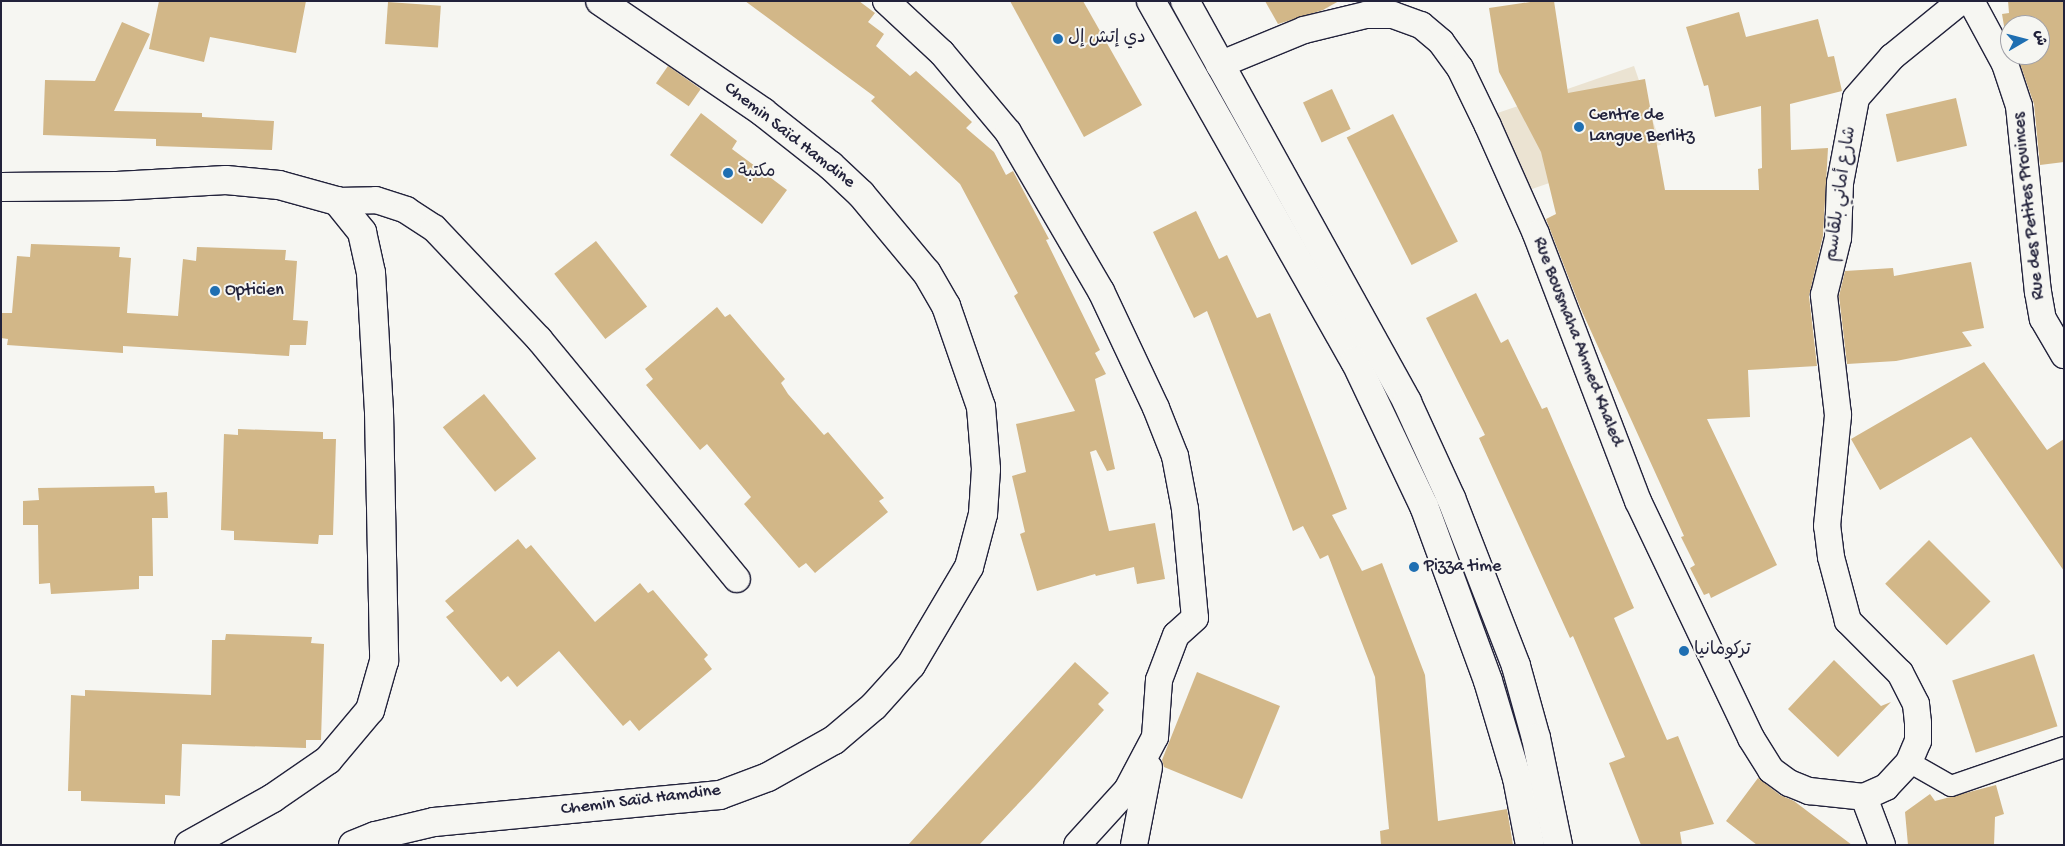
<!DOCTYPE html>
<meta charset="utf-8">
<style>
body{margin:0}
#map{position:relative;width:2065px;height:846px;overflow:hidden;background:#f6f6f2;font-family:"Gochi Hand","Playpen Sans Arabic",sans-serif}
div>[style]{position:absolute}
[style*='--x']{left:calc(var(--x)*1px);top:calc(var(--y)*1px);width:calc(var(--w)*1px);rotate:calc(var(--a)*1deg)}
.built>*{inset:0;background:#ebe3d2;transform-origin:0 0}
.building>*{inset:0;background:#d2b788;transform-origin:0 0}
.roads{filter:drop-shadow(1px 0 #22223b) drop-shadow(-1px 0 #22223b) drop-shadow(0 1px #22223b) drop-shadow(0 -1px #22223b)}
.pedestrian>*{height:20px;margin:-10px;padding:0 10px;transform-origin:10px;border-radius:10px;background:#f6f6f2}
.minor>*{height:26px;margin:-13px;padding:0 13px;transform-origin:13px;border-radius:13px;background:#f6f6f2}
.secondary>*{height:28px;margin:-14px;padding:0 14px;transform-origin:14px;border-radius:14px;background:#f6f6f2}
.dots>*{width:14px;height:14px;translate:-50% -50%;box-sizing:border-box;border:2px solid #f6f6f2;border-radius:50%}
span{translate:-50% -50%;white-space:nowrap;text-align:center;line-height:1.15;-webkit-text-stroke:4px #f6f6f2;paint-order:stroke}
.poi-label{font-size:18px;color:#22223b}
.left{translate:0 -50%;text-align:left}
.street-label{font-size:18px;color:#22223b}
.frame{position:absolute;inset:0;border:2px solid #22223b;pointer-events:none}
.north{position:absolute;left:2000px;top:15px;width:50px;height:50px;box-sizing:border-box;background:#f6f6f2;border:1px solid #a1a1a9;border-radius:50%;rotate:82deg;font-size:14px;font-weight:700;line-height:20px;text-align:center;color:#22223b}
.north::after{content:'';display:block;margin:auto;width:18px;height:22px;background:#1f6fb2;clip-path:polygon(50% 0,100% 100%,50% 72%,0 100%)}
</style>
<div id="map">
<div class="built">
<div style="left:1634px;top:66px;width:83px;height:145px;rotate:71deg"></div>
</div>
<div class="building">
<div style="clip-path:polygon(159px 1px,306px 1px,296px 53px,210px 37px,204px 62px,149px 49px)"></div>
<div style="clip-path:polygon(745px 1px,859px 1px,875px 13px,868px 22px,884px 34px,876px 46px,910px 76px,916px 71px,946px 98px,972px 122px,966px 128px,994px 152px,1006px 175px,1013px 171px,1049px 239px,1046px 240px,1100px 350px,1095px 353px,1106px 374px,1095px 379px,1115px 469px,1107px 471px,1096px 450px,1090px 452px,1109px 531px,1155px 523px,1165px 579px,1137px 584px,1134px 567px,1096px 576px,1095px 574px,1037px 591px,1020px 534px,1025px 532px,1012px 476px,1026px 472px,1016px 424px,1075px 411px,1014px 296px,1018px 293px,960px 184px,871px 101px,875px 97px)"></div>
<div style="clip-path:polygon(1010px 1px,1083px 1px,1142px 105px,1084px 137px)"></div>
<div style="clip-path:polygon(1265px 1px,1339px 1px,1323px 10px,1278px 24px)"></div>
<div style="clip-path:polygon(1537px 1px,1554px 1px,1568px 93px,1645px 79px,1665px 190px,1759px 190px,1758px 169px,1762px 168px,1761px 106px,1715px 117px,1708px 85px,1704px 86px,1686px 27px,1739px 12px,1746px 37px,1818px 19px,1828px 57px,1834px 56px,1842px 91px,1790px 104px,1791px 150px,1828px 148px,1823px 236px,1809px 296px,1817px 366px,1748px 370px,1750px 417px,1707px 419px,1777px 565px,1711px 598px,1709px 593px,1704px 595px,1690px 568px,1695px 565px,1681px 537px,1684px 536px,1580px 307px,1546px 219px,1556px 214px,1541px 152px,1499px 72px,1489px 8px)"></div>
<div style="clip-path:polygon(2008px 1px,2064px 1px,2064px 162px,2040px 165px,2034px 104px,2017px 55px,2040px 55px,2040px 25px,2010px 25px,2010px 42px,2005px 32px,2002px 14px,2009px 13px)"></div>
<div style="left:388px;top:2px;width:53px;height:42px;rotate:4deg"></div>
<div style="clip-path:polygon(122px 22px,150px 34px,114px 111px,202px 113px,202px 117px,274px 121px,272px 150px,156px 146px,156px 139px,43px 135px,45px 80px,95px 81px)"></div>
<div style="left:668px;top:66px;width:40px;height:21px;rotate:35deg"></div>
<div style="left:1332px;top:89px;width:44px;height:32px;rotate:65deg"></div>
<div style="left:1956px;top:98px;width:49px;height:72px;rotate:77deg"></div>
<div style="clip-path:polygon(701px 113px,737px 141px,732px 149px,787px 190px,762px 224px,670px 155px)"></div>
<div style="left:1393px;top:114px;width:143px;height:52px;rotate:63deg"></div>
<div style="clip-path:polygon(1196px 211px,1219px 259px,1227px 255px,1257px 318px,1270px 313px,1347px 509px,1332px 515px,1362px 571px,1382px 563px,1425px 675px,1438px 821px,1507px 809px,1513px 845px,1381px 845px,1380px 831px,1389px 829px,1375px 677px,1328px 555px,1320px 559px,1303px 526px,1293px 531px,1207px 311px,1194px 318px,1153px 232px)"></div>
<div style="left:596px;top:241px;width:83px;height:53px;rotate:52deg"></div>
<div style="clip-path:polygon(31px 244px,120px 247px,119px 257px,131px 258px,127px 313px,178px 316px,183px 259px,196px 261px,197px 247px,286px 250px,285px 260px,297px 261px,293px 320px,308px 321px,306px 345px,290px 345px,289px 356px,123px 346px,123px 353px,7px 345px,8px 339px,1px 338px,1px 313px,12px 313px,17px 256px,30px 257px)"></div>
<div style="clip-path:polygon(1971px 262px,1984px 328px,1962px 332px,1972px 346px,1896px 361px,1847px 364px,1839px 296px,1845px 271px,1893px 268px,1894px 276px)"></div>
<div style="clip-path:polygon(1476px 293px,1501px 343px,1508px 339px,1542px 409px,1547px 407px,1634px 608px,1614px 618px,1667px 740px,1678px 736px,1714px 824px,1680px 832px,1682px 845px,1641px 845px,1609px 763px,1625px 757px,1573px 636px,1570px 638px,1479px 438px,1485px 435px,1426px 318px)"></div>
<div style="clip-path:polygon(717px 307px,725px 317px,730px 314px,785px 379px,781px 383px,788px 394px,824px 435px,828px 432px,884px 498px,879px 501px,888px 512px,815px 573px,806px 563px,799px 568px,744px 504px,751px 497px,707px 444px,700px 450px,646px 385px,653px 379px,645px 369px)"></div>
<div style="clip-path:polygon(1984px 362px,2047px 450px,2064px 439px,2064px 571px,1971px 437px,1880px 490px,1851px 439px)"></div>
<div style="left:484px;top:394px;width:83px;height:53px;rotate:51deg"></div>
<div style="clip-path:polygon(238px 429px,323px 432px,323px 439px,336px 439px,333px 535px,319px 535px,318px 544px,234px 540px,234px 531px,221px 530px,224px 434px,238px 435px)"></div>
<div style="clip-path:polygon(154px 486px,155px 493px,167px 492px,168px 518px,152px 518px,153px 576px,139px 576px,139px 589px,51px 594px,50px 583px,39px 584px,38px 525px,23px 525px,23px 501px,39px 500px,38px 488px)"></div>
<div style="clip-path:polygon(518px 539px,526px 549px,531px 545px,595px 622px,640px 583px,648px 593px,653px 590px,708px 655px,704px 659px,712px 669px,639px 731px,630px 720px,623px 726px,559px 651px,517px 687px,508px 676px,501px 682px,446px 617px,454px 611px,445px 601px)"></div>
<div style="left:1929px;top:540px;width:87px;height:62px;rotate:45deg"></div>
<div style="clip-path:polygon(226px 634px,312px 637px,311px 643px,324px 644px,321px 740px,306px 740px,306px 748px,182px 744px,180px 796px,165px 795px,165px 804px,81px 801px,81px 791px,68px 791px,71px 695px,85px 696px,85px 690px,211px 695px,212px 640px,225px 640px)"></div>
<div style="left:2034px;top:654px;width:76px;height:86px;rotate:72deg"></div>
<div style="clip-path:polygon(1834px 660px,1881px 706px,1891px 702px,1838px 757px,1788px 709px)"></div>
<div style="clip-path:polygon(1075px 662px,1109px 693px,1098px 704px,1104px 710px,1035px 786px,979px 845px,908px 845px)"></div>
<div style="clip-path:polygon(1197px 672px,1280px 706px,1242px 799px,1164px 767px,1162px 760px)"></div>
<div style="clip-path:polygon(1758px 778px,1780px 795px,1794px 801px,1852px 845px,1757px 845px,1726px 821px)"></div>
<div style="clip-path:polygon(1996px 785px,2004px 814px,1995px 817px,1994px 845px,1908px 845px,1905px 812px,1930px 794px,1935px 801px)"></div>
</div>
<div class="roads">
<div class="pedestrian">
<div style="--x:1909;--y:762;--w:48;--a:29.7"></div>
<div style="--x:1951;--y:786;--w:120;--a:-19"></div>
</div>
<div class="minor">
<div style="--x:886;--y:1;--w:76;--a:42.9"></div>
<div style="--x:942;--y:53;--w:103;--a:50.1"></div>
<div style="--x:1008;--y:132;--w:184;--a:59.7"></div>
<div style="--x:1101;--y:291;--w:129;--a:64.8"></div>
<div style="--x:1156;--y:408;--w:52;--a:68.4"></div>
<div style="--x:1175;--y:456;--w:54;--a:79.3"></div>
<div style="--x:1185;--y:509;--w:109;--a:84.8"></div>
<div style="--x:1195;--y:618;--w:25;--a:138"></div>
<div style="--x:1176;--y:635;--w:48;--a:110.7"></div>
<div style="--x:1159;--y:680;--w:57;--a:94"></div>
<div style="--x:1155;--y:737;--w:60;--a:117.8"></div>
<div style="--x:1127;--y:790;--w:74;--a:132.3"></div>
<div style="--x:1971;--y:1;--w:72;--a:61.6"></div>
<div style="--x:2005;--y:64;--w:44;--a:71.6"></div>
<div style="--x:2019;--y:106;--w:187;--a:84.2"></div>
<div style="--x:2038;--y:292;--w:27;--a:80"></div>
<div style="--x:2043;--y:319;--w:42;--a:59.7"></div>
<div style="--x:1219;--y:65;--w:92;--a:-22.4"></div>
<div style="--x:1304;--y:30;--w:64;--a:-13.6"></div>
<div style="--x:1366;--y:15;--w:27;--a:0"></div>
<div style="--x:1393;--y:15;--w:30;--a:20"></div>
<div style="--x:1421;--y:25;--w:26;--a:40"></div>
<div style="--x:1441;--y:42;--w:32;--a:54"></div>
<div style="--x:1460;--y:68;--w:64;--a:64.2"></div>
<div style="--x:1488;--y:126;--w:118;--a:66"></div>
<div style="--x:1536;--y:234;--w:286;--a:69.1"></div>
<div style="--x:1638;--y:501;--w:263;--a:64.5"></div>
<div style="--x:1751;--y:738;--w:38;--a:58"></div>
<div style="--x:1771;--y:770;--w:22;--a:36"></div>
<div style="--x:1789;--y:783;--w:22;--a:22"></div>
<div style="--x:1809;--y:791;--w:55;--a:6.2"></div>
<div style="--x:1864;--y:797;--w:24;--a:-24"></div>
<div style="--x:1886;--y:787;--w:34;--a:-47"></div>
<div style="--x:1909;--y:762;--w:23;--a:-67"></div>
<div style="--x:1918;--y:741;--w:18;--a:-90"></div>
<div style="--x:1918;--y:723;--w:19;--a:-96"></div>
<div style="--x:1916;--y:704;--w:35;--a:-117"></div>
<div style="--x:1900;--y:673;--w:74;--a:-135"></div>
<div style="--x:1848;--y:621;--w:66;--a:-104.9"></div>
<div style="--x:1831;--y:557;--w:31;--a:-97"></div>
<div style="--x:1827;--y:526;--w:112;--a:-84.3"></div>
<div style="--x:1838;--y:415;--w:121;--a:-96.7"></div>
<div style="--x:1824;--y:295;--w:59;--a:-76.2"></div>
<div style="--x:1838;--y:238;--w:55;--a:-87.9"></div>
<div style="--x:1840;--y:183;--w:86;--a:-79.3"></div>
<div style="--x:1856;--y:98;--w:55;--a:-48.7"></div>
<div style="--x:1892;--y:57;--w:89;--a:-39.1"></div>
<div style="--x:337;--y:201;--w:39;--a:-1"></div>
<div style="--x:376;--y:200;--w:32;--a:18"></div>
<div style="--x:406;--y:210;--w:33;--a:33"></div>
<div style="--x:434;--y:228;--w:153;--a:46.6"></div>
<div style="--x:539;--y:339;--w:311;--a:50.5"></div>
<div style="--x:1864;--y:797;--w:51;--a:69.4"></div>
<div style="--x:1134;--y:845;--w:79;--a:-79.1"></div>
</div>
<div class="secondary">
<div style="--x:1151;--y:1;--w:414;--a:60.5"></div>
<div style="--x:1355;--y:361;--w:161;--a:64.6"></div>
<div style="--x:1424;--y:506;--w:186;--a:69.9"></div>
<div style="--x:1488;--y:681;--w:101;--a:73.4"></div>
<div style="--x:1517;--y:778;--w:68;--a:79"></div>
<div style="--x:1185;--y:1;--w:458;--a:61"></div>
<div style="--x:1407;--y:402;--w:106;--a:65.4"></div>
<div style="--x:1451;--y:498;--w:180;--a:68.8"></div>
<div style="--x:1516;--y:666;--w:75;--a:74.5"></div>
<div style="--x:1536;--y:738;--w:109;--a:78.4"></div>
<div style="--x:1;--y:187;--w:116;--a:-0.5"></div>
<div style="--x:117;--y:186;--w:109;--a:-3.2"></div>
<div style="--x:226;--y:180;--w:53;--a:5.4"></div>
<div style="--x:279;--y:185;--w:60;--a:15.4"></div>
<div style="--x:337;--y:201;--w:40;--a:51"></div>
<div style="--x:362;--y:232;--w:42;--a:77.6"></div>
<div style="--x:371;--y:273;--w:139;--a:86.7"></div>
<div style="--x:379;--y:412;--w:249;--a:88.8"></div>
<div style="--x:384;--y:661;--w:51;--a:105.9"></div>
<div style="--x:370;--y:710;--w:65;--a:130"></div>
<div style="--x:328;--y:760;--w:67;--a:145.4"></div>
<div style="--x:273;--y:798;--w:96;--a:150.8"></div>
<div style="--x:353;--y:845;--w:24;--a:-22"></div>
<div style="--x:375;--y:836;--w:61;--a:-13.3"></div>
<div style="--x:434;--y:822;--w:287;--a:-5.4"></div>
<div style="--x:720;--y:795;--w:51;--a:-20.6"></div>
<div style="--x:768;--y:777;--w:76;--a:-29.3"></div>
<div style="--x:834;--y:740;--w:52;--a:-40.4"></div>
<div style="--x:874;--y:706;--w:55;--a:-47.9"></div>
<div style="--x:911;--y:665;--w:114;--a:-59.4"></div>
<div style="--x:969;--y:567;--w:55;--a:-75.2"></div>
<div style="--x:983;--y:514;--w:45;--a:-86.2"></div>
<div style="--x:986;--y:469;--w:62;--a:-94.6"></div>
<div style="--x:981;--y:407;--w:107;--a:-109.1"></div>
<div style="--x:946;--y:306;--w:39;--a:-120"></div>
<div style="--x:926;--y:272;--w:102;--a:-129.8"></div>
<div style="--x:861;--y:194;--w:42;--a:-136.9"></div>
<div style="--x:830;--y:165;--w:85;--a:-141.7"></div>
<div style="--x:763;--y:112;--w:197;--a:-145.7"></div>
</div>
</div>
<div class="dots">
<div style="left:1058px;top:39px;background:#1f6fb2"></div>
<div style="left:1579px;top:127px;background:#1f6fb2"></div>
<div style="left:728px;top:173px;background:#1f6fb2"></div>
<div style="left:215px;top:291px;background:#1f6fb2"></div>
<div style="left:1414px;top:567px;background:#1f6fb2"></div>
<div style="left:1684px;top:651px;background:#1f6fb2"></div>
</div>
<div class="poi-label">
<span class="left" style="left:1068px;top:39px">دي إتش إل</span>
<span class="left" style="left:1589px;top:127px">Centre de<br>Langue Berlitz</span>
<span class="left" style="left:738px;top:173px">مكتبة</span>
<span class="left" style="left:225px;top:291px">Opticien</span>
<span class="left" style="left:1424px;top:567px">Pizza time</span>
<span class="left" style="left:1694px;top:651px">تركومانيا</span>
</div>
<div class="street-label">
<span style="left:789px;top:136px;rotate:38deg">Chemin Saïd Hamdine</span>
<span style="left:1842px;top:194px;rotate:-82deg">شارع أماني بلقاسم</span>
<span style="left:2030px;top:206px;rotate:-96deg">Rue des Petites Provinces</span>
<span style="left:1577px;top:342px;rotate:69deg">Rue Bousmaha Ahmed Khaled</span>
<span style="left:641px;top:801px;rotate:-7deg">Chemin Saïd Hamdine</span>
</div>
<div class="frame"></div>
<div class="north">ش</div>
</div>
